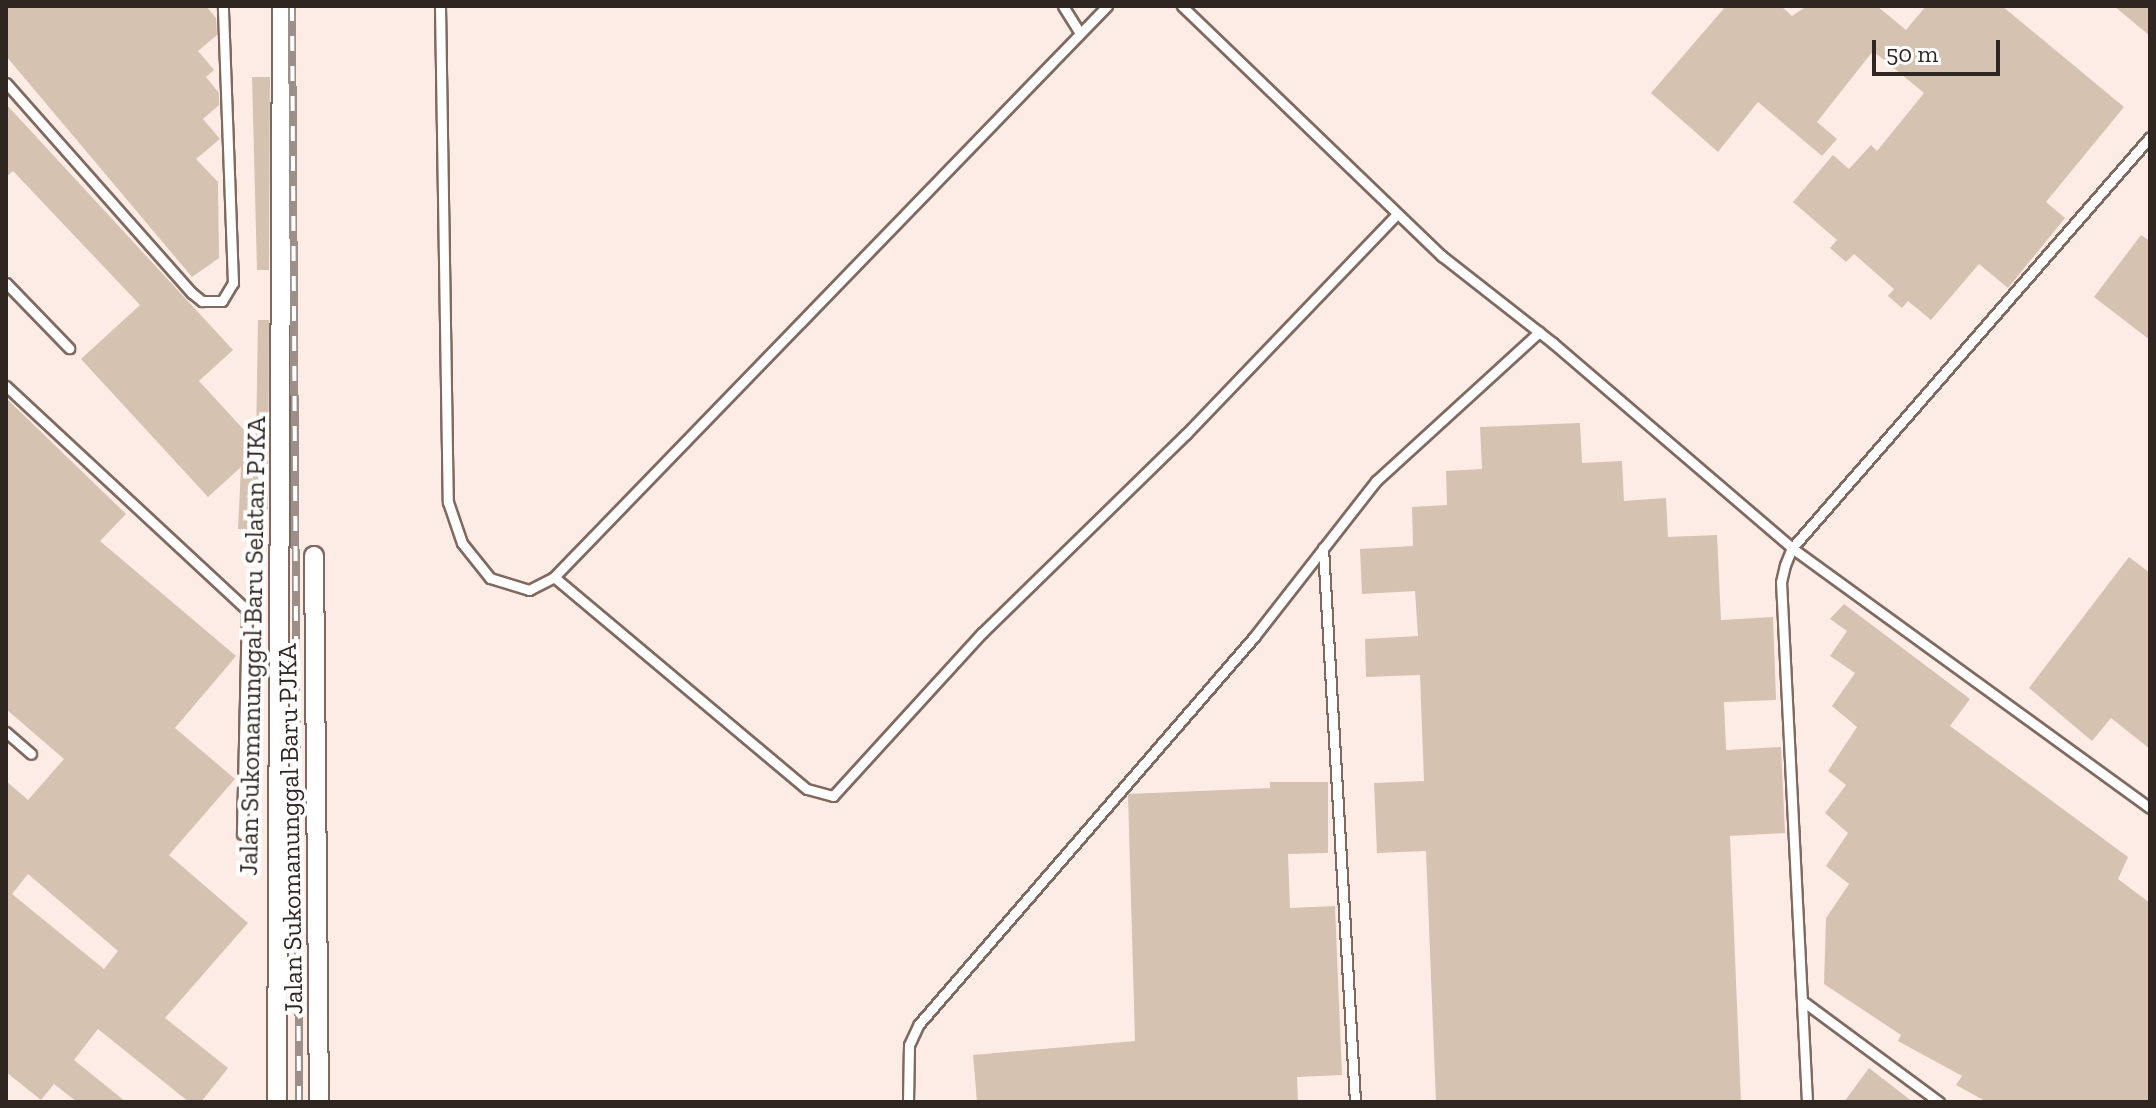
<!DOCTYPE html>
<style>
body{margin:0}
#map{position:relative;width:2156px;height:1108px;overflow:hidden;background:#fcece5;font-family:"Zilla Slab",serif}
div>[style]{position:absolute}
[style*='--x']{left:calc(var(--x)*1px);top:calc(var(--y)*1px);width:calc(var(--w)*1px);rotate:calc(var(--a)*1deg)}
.building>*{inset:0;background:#d6c2b0}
.roads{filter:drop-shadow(2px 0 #80695f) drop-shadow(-2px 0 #80695f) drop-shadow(0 2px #80695f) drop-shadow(0 -2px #80695f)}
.service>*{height:9px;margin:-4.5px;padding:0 4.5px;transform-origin:4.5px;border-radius:4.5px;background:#fff}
.minor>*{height:18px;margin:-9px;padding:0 9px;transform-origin:9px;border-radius:9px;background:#fff}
.rail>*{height:8px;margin-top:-4px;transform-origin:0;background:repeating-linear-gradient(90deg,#fff 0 15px,#9c8f89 0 30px);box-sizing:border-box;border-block:2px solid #9c8f89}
span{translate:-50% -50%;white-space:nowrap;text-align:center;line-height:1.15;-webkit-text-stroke:8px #fff;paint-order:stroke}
.street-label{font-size:26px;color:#302621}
.frame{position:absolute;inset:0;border:8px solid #302621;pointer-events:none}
.scale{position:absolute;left:1872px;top:40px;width:128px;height:36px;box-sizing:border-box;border:4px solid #302621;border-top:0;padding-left:10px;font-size:24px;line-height:28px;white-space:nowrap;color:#302621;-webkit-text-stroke:6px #fff;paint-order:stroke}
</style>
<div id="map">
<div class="building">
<div style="clip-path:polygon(6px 6px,206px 6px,216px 18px,217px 35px,198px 51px,214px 70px,206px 77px,219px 93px,219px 105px,203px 119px,220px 139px,196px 159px,218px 182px,219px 258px,192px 277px,6px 56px)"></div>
<div style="clip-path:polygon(1726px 6px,1781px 6px,1792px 16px,1807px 6px,1877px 6px,1906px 30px,1926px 6px,2002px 6px,2124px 107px,2046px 202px,2065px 218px,2008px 288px,1979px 264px,1931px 320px,1908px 301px,1902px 308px,1888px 296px,1894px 289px,1854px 254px,1846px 262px,1830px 248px,1837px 240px,1793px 202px,1833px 155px,1849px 169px,1871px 145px,1877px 151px,1924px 93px,1873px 51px,1817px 122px,1837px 139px,1822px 156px,1758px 102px,1718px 152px,1651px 93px)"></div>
<div style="clip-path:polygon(2114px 6px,2150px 6px,2150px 36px)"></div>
<div style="clip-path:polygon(252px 77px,270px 77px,269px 270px,257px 270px)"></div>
<div style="clip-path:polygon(6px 104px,233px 350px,199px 381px,256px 443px,258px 320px,269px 320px,268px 509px,258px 508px,256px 530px,238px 529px,241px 467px,208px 497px,81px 359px,140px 305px,13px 171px,6px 177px)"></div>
<div style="clip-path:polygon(2141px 235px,2150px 241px,2150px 340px,2094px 297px)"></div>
<div style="clip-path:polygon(evenodd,6px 398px,126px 514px,100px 541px,236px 656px,175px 728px,235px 779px,169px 855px,248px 923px,165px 1018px,228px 1068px,201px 1102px,189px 1102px,98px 1029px,74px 1060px,126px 1102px,77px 1102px,54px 1084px,41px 1100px,6px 1072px,6px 781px,28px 800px,64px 759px,6px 709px,6px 398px,28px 874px,118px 951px,104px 969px,12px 894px,28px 874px)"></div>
<div style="clip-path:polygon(1580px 423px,1582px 463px,1622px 461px,1624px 501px,1666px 498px,1668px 537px,1717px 535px,1721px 620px,1773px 617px,1776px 700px,1724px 702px,1726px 750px,1781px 747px,1785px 833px,1730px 836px,1741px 1102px,1436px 1102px,1426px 851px,1377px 853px,1374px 783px,1424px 781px,1420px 675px,1366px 677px,1365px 639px,1418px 636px,1415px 591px,1362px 594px,1360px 549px,1413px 546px,1412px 507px,1447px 505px,1446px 471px,1482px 469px,1480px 427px)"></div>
<div style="clip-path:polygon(2129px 557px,2150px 573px,2150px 749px,2111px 718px,2092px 741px,2029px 688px)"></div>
<div style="clip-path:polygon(1844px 604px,1970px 699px,1950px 726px,2128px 857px,2118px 879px,2150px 903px,2150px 1102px,1987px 1102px,1956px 1085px,1962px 1076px,1898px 1041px,1901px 1035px,1824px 984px,1826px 918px,1849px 884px,1826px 866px,1848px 833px,1825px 813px,1846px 785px,1828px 771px,1857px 727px,1832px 706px,1855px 673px,1830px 656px,1847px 631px,1830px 619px)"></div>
<div style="clip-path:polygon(1270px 782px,1328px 782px,1328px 853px,1288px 854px,1290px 908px,1335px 906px,1342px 1075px,1297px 1077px,1298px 1102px,977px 1102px,973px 1055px,1135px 1041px,1128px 794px,1270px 788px)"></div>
<div style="clip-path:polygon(1869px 1068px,1913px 1102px,1844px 1102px)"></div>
</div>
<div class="roads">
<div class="service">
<div style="--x:440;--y:6;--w:496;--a:89.1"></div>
<div style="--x:448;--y:502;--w:43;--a:71.1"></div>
<div style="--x:462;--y:543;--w:45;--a:51.3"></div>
<div style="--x:490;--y:578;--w:41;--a:17.1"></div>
<div style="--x:529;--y:590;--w:28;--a:-27"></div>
<div style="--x:554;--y:577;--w:795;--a:-45.92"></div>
<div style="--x:1063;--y:6;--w:32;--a:58"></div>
<div style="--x:1182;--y:6;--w:361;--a:43.9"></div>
<div style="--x:1442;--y:256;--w:141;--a:38.1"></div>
<div style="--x:1553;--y:343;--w:315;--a:40.6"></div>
<div style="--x:1792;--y:548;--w:442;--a:36"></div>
<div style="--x:6;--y:83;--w:281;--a:48.5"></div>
<div style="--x:192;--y:293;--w:13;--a:39"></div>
<div style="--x:202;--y:301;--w:20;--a:0"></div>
<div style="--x:222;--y:301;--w:21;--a:-59"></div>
<div style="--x:233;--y:283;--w:277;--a:-92.1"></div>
<div style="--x:6;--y:283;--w:91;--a:45.9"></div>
<div style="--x:6;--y:386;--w:329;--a:42.9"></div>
<div style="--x:247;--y:610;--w:224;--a:91.3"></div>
<div style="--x:1323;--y:548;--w:555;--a:86.69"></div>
<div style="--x:554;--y:577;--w:330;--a:40"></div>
<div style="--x:807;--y:789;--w:27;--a:15"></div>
<div style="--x:833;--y:796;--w:221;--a:-47.6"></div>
<div style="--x:982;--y:633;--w:285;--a:-44.3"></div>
<div style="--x:1186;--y:434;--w:303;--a:-46.2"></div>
<div style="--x:6;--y:732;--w:33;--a:41"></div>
<div style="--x:1804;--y:1002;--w:168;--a:36.5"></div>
<div style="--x:908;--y:1102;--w:57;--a:-89"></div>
<div style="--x:909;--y:1045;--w:23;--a:-65"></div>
<div style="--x:919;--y:1024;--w:512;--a:-49.12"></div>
<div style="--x:1254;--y:637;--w:198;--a:-52"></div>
<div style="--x:1376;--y:481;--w:221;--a:-42.4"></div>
<div style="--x:1807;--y:1102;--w:521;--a:-92.86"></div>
<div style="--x:1781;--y:582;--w:17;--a:-77"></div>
<div style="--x:1785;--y:565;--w:18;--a:-68"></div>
<div style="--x:1792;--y:548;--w:545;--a:-48.94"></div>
</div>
<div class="minor">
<div style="--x:314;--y:556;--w:546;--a:89.48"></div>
<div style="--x:277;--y:1102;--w:1096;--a:-89.74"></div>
</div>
</div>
<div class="rail">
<div style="--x:292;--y:6;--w:1096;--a:89.63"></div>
</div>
<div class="street-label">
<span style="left:253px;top:646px;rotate:-89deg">Jalan Sukomanunggal Baru Selatan PJKA</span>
<span style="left:291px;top:829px;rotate:-91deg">Jalan Sukomanunggal Baru PJKA</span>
</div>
<div class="frame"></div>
<div class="scale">50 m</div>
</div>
